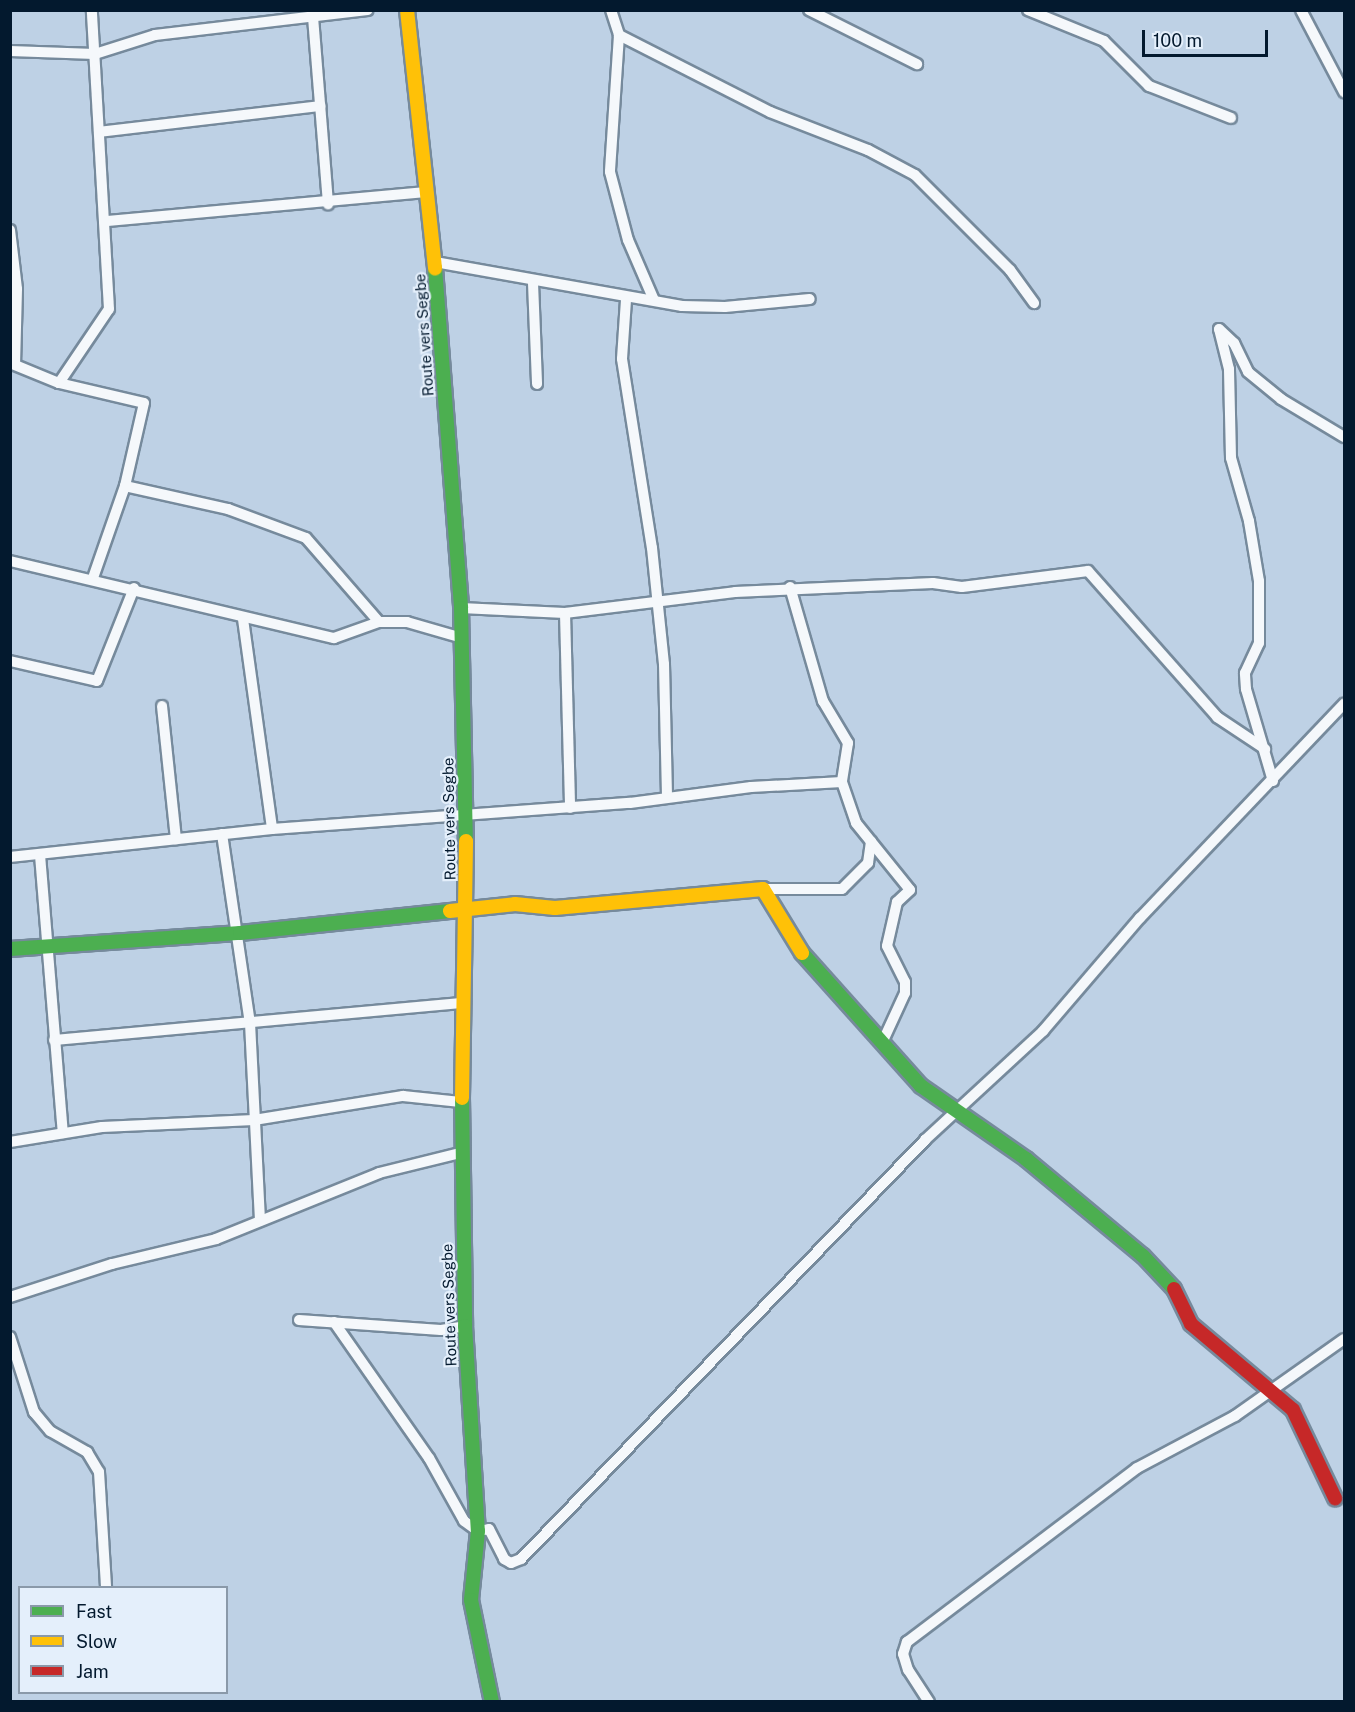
<!DOCTYPE html>
<style>
body{margin:0}
#map{position:relative;width:1355px;height:1712px;overflow:hidden;background:#bed1e5;font-family:"Public Sans",sans-serif}
div>[style]{position:absolute}
[style*='--x']{left:calc(var(--x)*1px);top:calc(var(--y)*1px);width:calc(var(--w)*1px);rotate:calc(var(--a)*1deg)}
.roads{filter:drop-shadow(2px 0 #768a9c) drop-shadow(-2px 0 #768a9c) drop-shadow(0 2px #768a9c) drop-shadow(0 -2px #768a9c)}
.street>*{height:10px;margin:-5px;padding:0 5px;transform-origin:5px;border-radius:5px;background:#f5f8fb}
.fast>*{height:14px;margin:-7px;padding:0 7px;transform-origin:7px;border-radius:7px;background:#4caf50}
.slow>*{height:14px;margin:-7px;padding:0 7px;transform-origin:7px;border-radius:7px;background:#ffc107}
.jam>*{height:14px;margin:-7px;padding:0 7px;transform-origin:7px;border-radius:7px;background:#c62828}
span{translate:-50% -50%;white-space:nowrap;text-align:center;line-height:1.15;-webkit-text-stroke:4.5px #e4effb;paint-order:stroke}
.street-label{font-size:15px;color:#03192e}
.frame{position:absolute;inset:0;border:12px solid #03192e;pointer-events:none}
.legend{position:absolute;left:18px;top:1586px;width:210px;height:108px;box-sizing:border-box;background:#e4effb;border:2px solid #8a99a9;margin:0;padding:8px 10px;list-style:none;font-size:18px;color:#03192e}
.legend li{display:flex;align-items:center;gap:12px;height:30px}
.legend b{width:30px;border:2px solid #8a99a9}
.scale{position:absolute;left:1142px;top:30px;width:126px;height:27px;box-sizing:border-box;border:3px solid #03192e;border-top:0;padding-left:8px;font-size:18px;line-height:21px;white-space:nowrap;color:#03192e;-webkit-text-stroke:4px #e4effb;paint-order:stroke}
</style>
<div id="map">
<div class="roads">
<div class="street">
<div style="--x:611;--y:10;--w:26;--a:72"></div>
<div style="--x:619;--y:35;--w:137;--a:93.8"></div>
<div style="--x:610;--y:172;--w:70;--a:75.2"></div>
<div style="--x:628;--y:240;--w:65;--a:66.6"></div>
<div style="--x:809;--y:10;--w:121;--a:26.6"></div>
<div style="--x:1028;--y:10;--w:82;--a:22.2"></div>
<div style="--x:1104;--y:41;--w:64;--a:45"></div>
<div style="--x:1149;--y:86;--w:88;--a:21.3"></div>
<div style="--x:1301;--y:10;--w:93;--a:62.3"></div>
<div style="--x:313;--y:17;--w:188;--a:85.4"></div>
<div style="--x:619;--y:35;--w:169;--a:27"></div>
<div style="--x:770;--y:112;--w:105;--a:21.2"></div>
<div style="--x:868;--y:150;--w:53;--a:28"></div>
<div style="--x:915;--y:175;--w:134;--a:45"></div>
<div style="--x:1010;--y:270;--w:41;--a:54"></div>
<div style="--x:10;--y:51;--w:85;--a:2"></div>
<div style="--x:95;--y:54;--w:63;--a:-17.6"></div>
<div style="--x:155;--y:35;--w:214;--a:-6.7"></div>
<div style="--x:99;--y:132;--w:223;--a:-6.7"></div>
<div style="--x:107;--y:221;--w:318;--a:-5.2"></div>
<div style="--x:10;--y:230;--w:59;--a:83.2"></div>
<div style="--x:17;--y:289;--w:75;--a:91.5"></div>
<div style="--x:435;--y:262;--w:251;--a:10.1"></div>
<div style="--x:682;--y:306;--w:43;--a:1.3"></div>
<div style="--x:725;--y:307;--w:85;--a:-5.4"></div>
<div style="--x:533;--y:283;--w:101;--a:87.7"></div>
<div style="--x:626;--y:300;--w:59;--a:93.9"></div>
<div style="--x:622;--y:359;--w:191;--a:81"></div>
<div style="--x:652;--y:548;--w:117;--a:84.1"></div>
<div style="--x:664;--y:664;--w:133;--a:88.7"></div>
<div style="--x:10;--y:363;--w:53;--a:22.2"></div>
<div style="--x:59;--y:383;--w:87;--a:13.2"></div>
<div style="--x:144;--y:403;--w:85;--a:102.9"></div>
<div style="--x:125;--y:486;--w:97;--a:109.2"></div>
<div style="--x:59;--y:383;--w:89;--a:-56"></div>
<div style="--x:109;--y:309;--w:299;--a:-93.3"></div>
<div style="--x:125;--y:486;--w:106;--a:12.6"></div>
<div style="--x:228;--y:509;--w:83;--a:20.4"></div>
<div style="--x:306;--y:538;--w:111;--a:49"></div>
<div style="--x:10;--y:561;--w:333;--a:13.4"></div>
<div style="--x:334;--y:638;--w:48;--a:-19.6"></div>
<div style="--x:379;--y:622;--w:28;--a:0"></div>
<div style="--x:407;--y:622;--w:54;--a:16.1"></div>
<div style="--x:790;--y:587;--w:119;--a:73.9"></div>
<div style="--x:823;--y:701;--w:49;--a:59.2"></div>
<div style="--x:848;--y:743;--w:39;--a:99"></div>
<div style="--x:842;--y:782;--w:43;--a:71.1"></div>
<div style="--x:856;--y:823;--w:86;--a:51.1"></div>
<div style="--x:910;--y:890;--w:18;--a:137"></div>
<div style="--x:897;--y:902;--w:45;--a:102.8"></div>
<div style="--x:887;--y:946;--w:40;--a:63.4"></div>
<div style="--x:905;--y:982;--w:11;--a:90"></div>
<div style="--x:905;--y:993;--w:55;--a:114.7"></div>
<div style="--x:461;--y:608;--w:104;--a:2.8"></div>
<div style="--x:565;--y:613;--w:171;--a:-7"></div>
<div style="--x:735;--y:592;--w:198;--a:-2.6"></div>
<div style="--x:933;--y:583;--w:29;--a:8"></div>
<div style="--x:962;--y:587;--w:127;--a:-7.2"></div>
<div style="--x:1088;--y:571;--w:195;--a:48.5"></div>
<div style="--x:1217;--y:717;--w:58;--a:33.7"></div>
<div style="--x:565;--y:613;--w:195;--a:88.5"></div>
<div style="--x:243;--y:619;--w:212;--a:82.1"></div>
<div style="--x:10;--y:661;--w:89;--a:12.9"></div>
<div style="--x:97;--y:681;--w:100;--a:-68.3"></div>
<div style="--x:162;--y:706;--w:134;--a:84"></div>
<div style="--x:1273;--y:781;--w:96;--a:-106.4"></div>
<div style="--x:1246;--y:689;--w:16;--a:-94"></div>
<div style="--x:1245;--y:673;--w:33;--a:-65"></div>
<div style="--x:1259;--y:643;--w:62;--a:-90"></div>
<div style="--x:1259;--y:581;--w:61;--a:-99.5"></div>
<div style="--x:1249;--y:521;--w:66;--a:-105.9"></div>
<div style="--x:1231;--y:458;--w:89;--a:-91.3"></div>
<div style="--x:1229;--y:369;--w:41;--a:-104"></div>
<div style="--x:1219;--y:329;--w:21;--a:43"></div>
<div style="--x:1234;--y:343;--w:32;--a:64"></div>
<div style="--x:1248;--y:372;--w:43;--a:39.3"></div>
<div style="--x:1281;--y:399;--w:74;--a:31.1"></div>
<div style="--x:222;--y:834;--w:191;--a:81.6"></div>
<div style="--x:250;--y:1023;--w:198;--a:87.1"></div>
<div style="--x:40;--y:855;--w:279;--a:85.3"></div>
<div style="--x:10;--y:857;--w:263;--a:-6.1"></div>
<div style="--x:272;--y:829;--w:359;--a:-4.2"></div>
<div style="--x:630;--y:803;--w:122;--a:-7.5"></div>
<div style="--x:751;--y:787;--w:91;--a:-3.1"></div>
<div style="--x:763;--y:889;--w:79;--a:0"></div>
<div style="--x:842;--y:889;--w:37;--a:-45"></div>
<div style="--x:868;--y:863;--w:22;--a:-82"></div>
<div style="--x:54;--y:1040;--w:412;--a:-5.2"></div>
<div style="--x:10;--y:1142;--w:93;--a:-9.3"></div>
<div style="--x:102;--y:1127;--w:152;--a:-2.6"></div>
<div style="--x:254;--y:1120;--w:151;--a:-9.2"></div>
<div style="--x:403;--y:1096;--w:58;--a:5.9"></div>
<div style="--x:10;--y:1297;--w:107;--a:-17.9"></div>
<div style="--x:112;--y:1264;--w:107;--a:-13.5"></div>
<div style="--x:216;--y:1239;--w:176;--a:-22"></div>
<div style="--x:379;--y:1173;--w:83;--a:-13.9"></div>
<div style="--x:299;--y:1320;--w:142;--a:4"></div>
<div style="--x:441;--y:1330;--w:24;--a:-9"></div>
<div style="--x:334;--y:1322;--w:166;--a:55.1"></div>
<div style="--x:429;--y:1458;--w:72;--a:60.9"></div>
<div style="--x:464;--y:1521;--w:17;--a:36"></div>
<div style="--x:478;--y:1531;--w:11;--a:-10"></div>
<div style="--x:489;--y:1529;--w:34;--a:63"></div>
<div style="--x:504;--y:1559;--w:8;--a:30"></div>
<div style="--x:511;--y:1563;--w:11;--a:-22"></div>
<div style="--x:521;--y:1559;--w:582;--a:-46.04"></div>
<div style="--x:925;--y:1140;--w:161;--a:-42.7"></div>
<div style="--x:1043;--y:1031;--w:149;--a:-49.4"></div>
<div style="--x:1140;--y:918;--w:296;--a:-46.4"></div>
<div style="--x:10;--y:1337;--w:79;--a:72.3"></div>
<div style="--x:34;--y:1412;--w:25;--a:50"></div>
<div style="--x:50;--y:1431;--w:43;--a:29.6"></div>
<div style="--x:87;--y:1452;--w:23;--a:59"></div>
<div style="--x:99;--y:1472;--w:116;--a:86.5"></div>
<div style="--x:929;--y:1702;--w:38;--a:-123"></div>
<div style="--x:908;--y:1670;--w:17;--a:-107"></div>
<div style="--x:903;--y:1654;--w:13;--a:-72"></div>
<div style="--x:907;--y:1642;--w:288;--a:-37.1"></div>
<div style="--x:1137;--y:1468;--w:111;--a:-28"></div>
<div style="--x:1235;--y:1416;--w:133;--a:-35.2"></div>
</div>
<div class="fast">
<div style="--x:435;--y:268;--w:341;--a:85.6"></div>
<div style="--x:461;--y:608;--w:233;--a:88.8"></div>
<div style="--x:10;--y:949;--w:231;--a:-4"></div>
<div style="--x:240;--y:933;--w:211;--a:-6"></div>
<div style="--x:802;--y:953;--w:178;--a:48.2"></div>
<div style="--x:921;--y:1086;--w:128;--a:34.8"></div>
<div style="--x:1026;--y:1159;--w:152;--a:39.7"></div>
<div style="--x:1143;--y:1256;--w:45;--a:46.8"></div>
<div style="--x:462;--y:1098;--w:228;--a:89.2"></div>
<div style="--x:465;--y:1326;--w:205;--a:86.4"></div>
<div style="--x:478;--y:1531;--w:69;--a:95.8"></div>
<div style="--x:471;--y:1600;--w:104;--a:78.4"></div>
</div>
<div class="slow">
<div style="--x:407;--y:10;--w:260;--a:83.8"></div>
<div style="--x:450;--y:911;--w:65;--a:-6.1"></div>
<div style="--x:515;--y:904;--w:40;--a:5.7"></div>
<div style="--x:555;--y:908;--w:209;--a:-5.2"></div>
<div style="--x:763;--y:889;--w:75;--a:58.6"></div>
<div style="--x:462;--y:1098;--w:257;--a:-89.1"></div>
</div>
<div class="jam">
<div style="--x:1174;--y:1289;--w:39;--a:64"></div>
<div style="--x:1191;--y:1324;--w:133;--a:40.1"></div>
<div style="--x:1293;--y:1410;--w:98;--a:64.5"></div>
</div>
</div>
<div class="street-label">
<span style="left:424px;top:335px;rotate:-94deg">Route vers Segbe</span>
<span style="left:449px;top:819px;rotate:-91deg">Route vers Segbe</span>
<span style="left:449px;top:1305px;rotate:-92deg">Route vers Segbe</span>
</div>
<div class="frame"></div>
<ul class="legend">
<li><b style="height:8px;background:#4caf50"></b>Fast</li>
<li><b style="height:8px;background:#ffc107"></b>Slow</li>
<li><b style="height:8px;background:#c62828"></b>Jam</li>
</ul>
<div class="scale">100 m</div>
</div>
